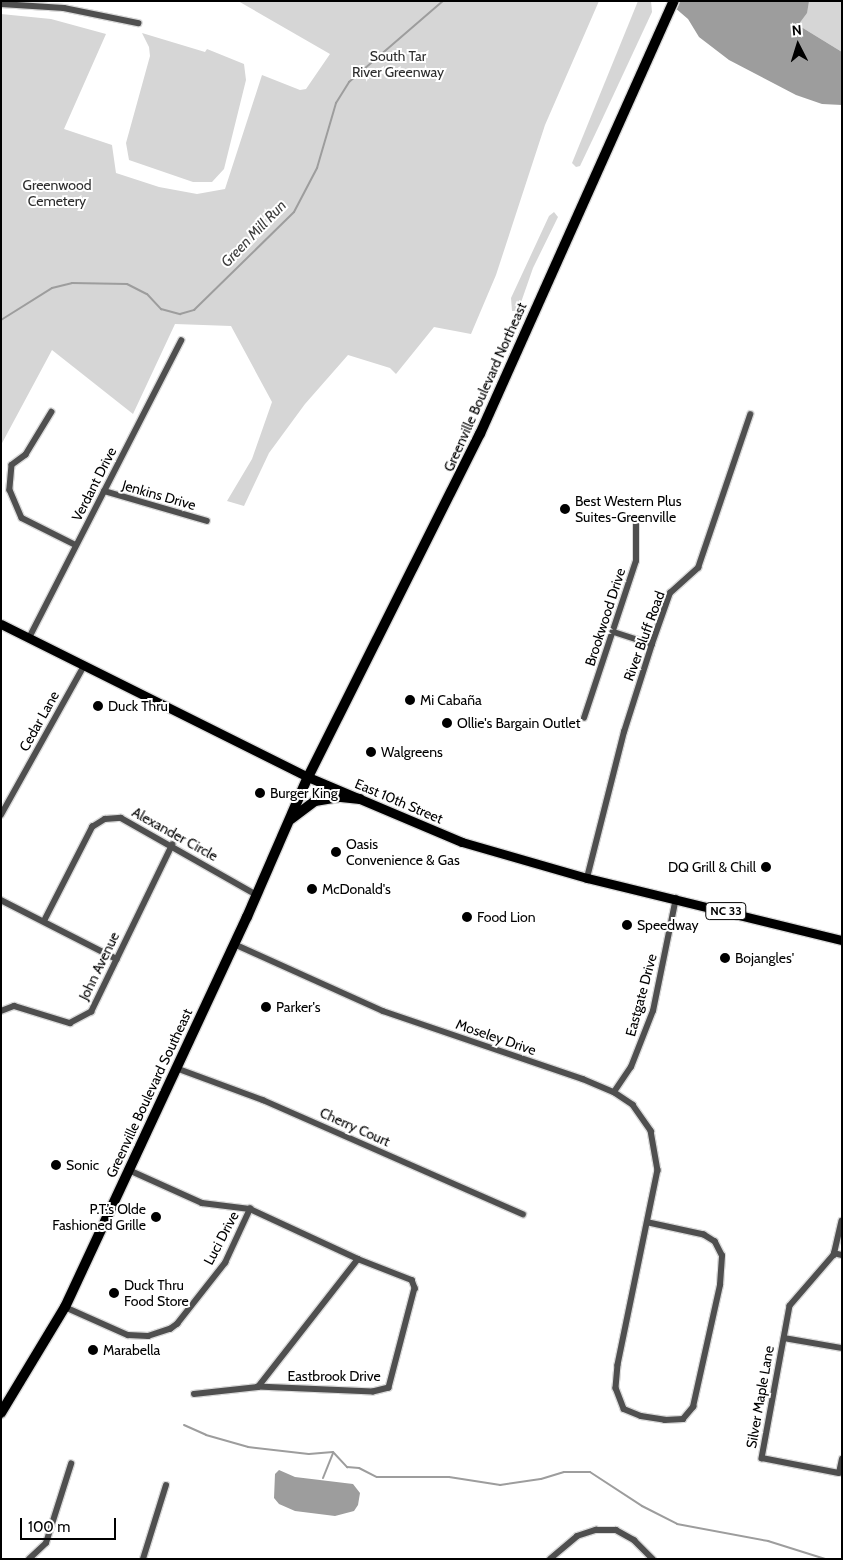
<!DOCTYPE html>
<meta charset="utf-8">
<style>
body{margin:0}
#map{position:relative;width:843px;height:1560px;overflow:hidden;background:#fff;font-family:Cabin,sans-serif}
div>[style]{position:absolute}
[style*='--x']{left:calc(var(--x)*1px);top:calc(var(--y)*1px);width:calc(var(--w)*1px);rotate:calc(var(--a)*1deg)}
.green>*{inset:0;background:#d6d6d6}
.water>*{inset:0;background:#9d9d9d}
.stream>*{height:2px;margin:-1px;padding:0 1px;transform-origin:1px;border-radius:1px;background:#9d9d9d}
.roads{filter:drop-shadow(1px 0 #dbdbdb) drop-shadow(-1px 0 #dbdbdb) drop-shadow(0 1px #dbdbdb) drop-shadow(0 -1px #dbdbdb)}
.minor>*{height:5.5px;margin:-2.75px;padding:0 2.75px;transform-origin:2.75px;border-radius:2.75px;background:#4f4f4f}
.primary>*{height:9px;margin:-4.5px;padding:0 4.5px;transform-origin:4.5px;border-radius:4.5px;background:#000}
.trunk>*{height:10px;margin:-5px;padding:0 5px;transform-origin:5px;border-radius:5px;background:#000}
.dots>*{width:14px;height:14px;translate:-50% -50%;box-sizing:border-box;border:2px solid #fff;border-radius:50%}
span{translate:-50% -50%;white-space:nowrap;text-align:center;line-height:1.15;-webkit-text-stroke:4px #fff;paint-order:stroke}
.shield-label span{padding:1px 4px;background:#fff;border:1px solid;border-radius:4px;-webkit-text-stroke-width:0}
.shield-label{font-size:12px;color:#000;font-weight:700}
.park-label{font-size:14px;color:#2d2d2d}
.street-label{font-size:14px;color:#000}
.poi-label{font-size:14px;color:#000}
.left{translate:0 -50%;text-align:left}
.right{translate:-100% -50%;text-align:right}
.water-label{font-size:15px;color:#3e3e3e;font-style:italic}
.frame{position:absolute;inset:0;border:2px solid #000;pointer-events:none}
.north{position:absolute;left:773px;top:20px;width:50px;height:50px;-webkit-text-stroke:4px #fff;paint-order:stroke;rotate:355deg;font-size:14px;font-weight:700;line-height:20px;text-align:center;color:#000}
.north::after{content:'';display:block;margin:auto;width:18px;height:22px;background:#000;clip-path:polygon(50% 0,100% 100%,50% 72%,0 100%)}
.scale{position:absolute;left:20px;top:1518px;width:96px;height:22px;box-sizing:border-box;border:2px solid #000;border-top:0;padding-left:6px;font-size:15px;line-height:18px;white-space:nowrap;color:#000;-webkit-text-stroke:4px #fff;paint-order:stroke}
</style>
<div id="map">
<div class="green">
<div style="clip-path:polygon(238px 1px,599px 1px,545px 125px,496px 275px,471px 334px,434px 327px,396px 374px,390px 368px,348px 355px,305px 404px,269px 453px,244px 506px,227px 501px,252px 459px,272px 402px,231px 326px,175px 324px,133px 414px,52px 350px,1px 445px,1px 14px,51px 19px,106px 34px,64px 129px,112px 145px,116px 173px,159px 187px,197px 194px,225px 189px,262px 75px,300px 90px,306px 89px,330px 54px)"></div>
<div style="clip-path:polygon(638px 1px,651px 1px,652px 12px,599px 126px,580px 166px,576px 167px,572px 163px)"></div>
<div style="clip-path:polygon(781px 1px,842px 1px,842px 52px,798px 25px)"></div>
<div style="clip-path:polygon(142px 33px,205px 52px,207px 49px,244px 64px,246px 80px,224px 169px,212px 182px,193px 182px,129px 160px,126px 143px,150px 56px,149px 47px)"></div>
<div style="clip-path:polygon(554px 212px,558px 217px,533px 268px,518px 311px,512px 311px,511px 298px,549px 216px)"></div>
</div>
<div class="water">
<div style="clip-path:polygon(667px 1px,809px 1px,807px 13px,798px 25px,842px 52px,842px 105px,822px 104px,796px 95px,729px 60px,699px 37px,688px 19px)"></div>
<div style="clip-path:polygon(279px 1470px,295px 1477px,353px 1484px,360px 1493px,358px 1505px,354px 1511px,335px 1516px,295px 1511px,279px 1504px,274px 1498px,275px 1474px)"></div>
</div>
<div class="stream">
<div style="--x:1;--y:320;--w:60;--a:-32.1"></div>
<div style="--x:52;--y:288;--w:21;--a:-14"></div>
<div style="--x:72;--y:283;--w:55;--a:1"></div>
<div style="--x:127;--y:284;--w:22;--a:27"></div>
<div style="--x:147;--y:294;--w:21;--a:47"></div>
<div style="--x:161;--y:309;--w:20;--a:15"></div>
<div style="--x:180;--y:314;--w:15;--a:-16"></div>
<div style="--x:194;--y:310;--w:140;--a:-44.4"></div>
<div style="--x:294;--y:212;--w:50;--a:-62.4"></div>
<div style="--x:317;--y:168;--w:68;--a:-73.7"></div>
<div style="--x:336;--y:103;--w:25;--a:-58"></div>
<div style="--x:349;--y:82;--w:124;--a:-40.8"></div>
<div style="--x:184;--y:1425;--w:24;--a:24"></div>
<div style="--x:206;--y:1435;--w:44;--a:15.9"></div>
<div style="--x:248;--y:1447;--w:61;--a:6.5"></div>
<div style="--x:309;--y:1454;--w:24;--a:-5"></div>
<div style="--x:333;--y:1452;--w:21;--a:47"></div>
<div style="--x:347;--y:1467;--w:12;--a:5"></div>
<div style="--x:359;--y:1468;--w:20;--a:27"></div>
<div style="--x:377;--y:1477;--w:72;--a:0"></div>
<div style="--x:449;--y:1477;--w:52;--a:8.9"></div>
<div style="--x:500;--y:1485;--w:41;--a:-8.3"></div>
<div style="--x:541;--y:1479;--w:24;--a:-17"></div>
<div style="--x:564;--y:1472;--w:26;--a:0"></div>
<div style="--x:590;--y:1472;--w:62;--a:33.2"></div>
<div style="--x:642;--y:1506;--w:39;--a:27"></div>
<div style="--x:677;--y:1524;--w:93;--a:10.6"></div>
<div style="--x:768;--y:1541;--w:60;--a:17.5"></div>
<div style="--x:323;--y:1478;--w:27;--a:-68"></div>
</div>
<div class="roads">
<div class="minor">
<div style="--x:1;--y:4;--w:63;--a:3.6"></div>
<div style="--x:64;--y:8;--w:76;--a:11.5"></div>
<div style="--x:52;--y:412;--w:50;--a:121.2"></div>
<div style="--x:26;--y:455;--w:17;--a:144"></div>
<div style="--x:12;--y:465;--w:25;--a:95"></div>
<div style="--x:10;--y:490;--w:30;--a:67"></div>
<div style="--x:22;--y:518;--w:60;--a:26.6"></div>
<div style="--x:104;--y:491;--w:107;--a:16.2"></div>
<div style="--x:614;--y:632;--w:40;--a:18"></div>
<div style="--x:29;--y:638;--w:334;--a:-62.9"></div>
<div style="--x:584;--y:718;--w:165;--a:-71.7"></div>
<div style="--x:636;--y:561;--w:40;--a:-90"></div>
<div style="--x:1;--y:815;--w:171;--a:-60.9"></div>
<div style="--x:587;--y:878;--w:151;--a:-75.8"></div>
<div style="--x:624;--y:732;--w:92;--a:-72.3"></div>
<div style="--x:652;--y:644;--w:54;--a:-70.6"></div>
<div style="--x:670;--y:593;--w:38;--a:-42"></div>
<div style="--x:698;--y:568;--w:162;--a:-71.2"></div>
<div style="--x:1;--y:900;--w:130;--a:27"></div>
<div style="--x:44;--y:921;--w:106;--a:-62.9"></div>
<div style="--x:92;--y:827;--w:15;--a:-32"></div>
<div style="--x:105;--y:819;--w:16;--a:-4"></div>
<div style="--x:121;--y:818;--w:156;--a:29.5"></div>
<div style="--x:234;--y:944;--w:163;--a:24.2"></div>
<div style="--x:383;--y:1011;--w:211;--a:18.8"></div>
<div style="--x:583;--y:1079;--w:34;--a:23"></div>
<div style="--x:614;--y:1092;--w:23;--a:34"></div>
<div style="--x:633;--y:1105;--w:32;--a:55"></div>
<div style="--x:651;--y:1131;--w:40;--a:80"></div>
<div style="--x:658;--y:1170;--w:199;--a:101.6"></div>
<div style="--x:618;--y:1365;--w:23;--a:95"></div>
<div style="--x:616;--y:1388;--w:22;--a:69"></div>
<div style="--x:624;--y:1409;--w:18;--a:22"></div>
<div style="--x:641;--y:1416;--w:24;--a:9"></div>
<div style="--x:665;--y:1420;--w:18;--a:-3"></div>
<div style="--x:683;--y:1419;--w:16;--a:-50"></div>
<div style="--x:693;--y:1407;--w:125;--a:-77.5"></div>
<div style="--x:720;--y:1285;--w:29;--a:-86"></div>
<div style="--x:722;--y:1256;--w:16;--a:-117"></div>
<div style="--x:715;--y:1242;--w:13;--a:-148"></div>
<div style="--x:704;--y:1235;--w:56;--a:-167.7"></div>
<div style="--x:1;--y:1011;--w:14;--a:-21"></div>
<div style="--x:14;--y:1006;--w:59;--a:16.9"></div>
<div style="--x:70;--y:1023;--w:24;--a:-28"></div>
<div style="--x:91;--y:1012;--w:186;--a:-64.1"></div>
<div style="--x:176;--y:1068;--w:93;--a:20.2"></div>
<div style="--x:263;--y:1100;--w:284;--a:23.7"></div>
<div style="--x:614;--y:1092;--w:30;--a:-56"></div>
<div style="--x:631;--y:1067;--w:60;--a:-68.6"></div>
<div style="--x:653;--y:1011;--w:115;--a:-78.5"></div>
<div style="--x:129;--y:1170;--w:80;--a:24.3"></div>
<div style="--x:202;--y:1203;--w:48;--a:7.1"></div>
<div style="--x:250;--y:1209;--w:119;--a:24.8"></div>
<div style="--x:842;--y:1221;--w:35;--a:103"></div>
<div style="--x:834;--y:1255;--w:67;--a:130.8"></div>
<div style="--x:790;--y:1306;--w:155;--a:100.4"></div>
<div style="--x:762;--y:1458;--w:78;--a:11"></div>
<div style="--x:839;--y:1473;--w:14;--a:-78"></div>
<div style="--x:834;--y:1253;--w:8;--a:14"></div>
<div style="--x:65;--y:1307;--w:69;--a:24"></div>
<div style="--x:128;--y:1335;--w:20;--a:3"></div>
<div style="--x:148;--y:1336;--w:23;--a:-18"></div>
<div style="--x:170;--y:1329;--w:9;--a:-36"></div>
<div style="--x:177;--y:1324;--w:78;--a:-51.8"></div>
<div style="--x:225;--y:1263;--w:60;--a:-65.2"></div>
<div style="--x:784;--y:1338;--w:59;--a:9.8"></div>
<div style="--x:194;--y:1394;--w:64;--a:-6.2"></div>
<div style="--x:258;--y:1387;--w:162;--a:-52"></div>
<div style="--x:358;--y:1259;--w:58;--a:21.3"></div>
<div style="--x:412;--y:1280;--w:9;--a:69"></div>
<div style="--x:415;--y:1288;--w:103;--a:104.6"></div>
<div style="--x:389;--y:1388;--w:16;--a:166"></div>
<div style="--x:373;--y:1392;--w:115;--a:-177.5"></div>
<div style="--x:29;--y:1559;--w:23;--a:-43"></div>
<div style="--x:46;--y:1543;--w:83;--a:-72.4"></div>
<div style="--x:143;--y:1559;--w:77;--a:-72.7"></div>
<div style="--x:550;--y:1559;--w:35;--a:-40"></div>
<div style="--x:577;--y:1536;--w:20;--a:-18"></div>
<div style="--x:596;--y:1530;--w:20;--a:0"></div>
<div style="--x:616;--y:1530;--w:21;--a:29"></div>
<div style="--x:634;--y:1540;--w:27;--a:45"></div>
</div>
<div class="primary">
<div style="--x:1;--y:624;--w:343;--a:26.5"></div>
<div style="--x:308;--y:777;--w:167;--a:22.9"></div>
<div style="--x:462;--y:842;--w:130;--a:16.1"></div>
<div style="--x:587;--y:878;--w:262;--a:13.7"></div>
</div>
<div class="trunk">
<div style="--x:291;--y:819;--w:30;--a:-37"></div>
<div style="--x:315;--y:801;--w:26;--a:-9"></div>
<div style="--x:341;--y:797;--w:19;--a:6"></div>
<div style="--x:1;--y:1413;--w:124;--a:-58.9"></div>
<div style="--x:65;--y:1307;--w:430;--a:-65"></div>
<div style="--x:247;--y:917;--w:153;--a:-66.5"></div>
<div style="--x:308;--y:777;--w:384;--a:-63.4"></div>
<div style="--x:480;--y:434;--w:474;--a:-65.9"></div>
</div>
</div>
<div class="dots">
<div style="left:565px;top:509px;background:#000"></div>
<div style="left:410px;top:700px;background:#000"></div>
<div style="left:98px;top:706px;background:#000"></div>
<div style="left:447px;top:723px;background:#000"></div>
<div style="left:371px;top:752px;background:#000"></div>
<div style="left:260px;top:793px;background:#000"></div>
<div style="left:336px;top:852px;background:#000"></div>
<div style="left:766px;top:867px;background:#000"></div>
<div style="left:312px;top:889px;background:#000"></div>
<div style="left:467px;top:917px;background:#000"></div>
<div style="left:627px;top:925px;background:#000"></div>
<div style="left:725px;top:958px;background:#000"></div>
<div style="left:266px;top:1007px;background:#000"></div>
<div style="left:56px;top:1165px;background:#000"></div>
<div style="left:156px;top:1217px;background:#000"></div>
<div style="left:114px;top:1293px;background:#000"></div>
<div style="left:93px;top:1350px;background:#000"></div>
</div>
<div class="shield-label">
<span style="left:726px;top:911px">NC 33</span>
</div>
<div class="park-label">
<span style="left:398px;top:64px">South Tar<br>River Greenway</span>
<span style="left:57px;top:193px">Greenwood<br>Cemetery</span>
</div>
<div class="street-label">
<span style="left:485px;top:387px;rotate:-66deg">Greenville Boulevard Northeast</span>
<span style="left:94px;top:484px;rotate:-63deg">Verdant Drive</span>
<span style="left:159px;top:495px;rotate:16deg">Jenkins Drive</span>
<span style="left:605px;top:617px;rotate:-72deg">Brookwood Drive</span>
<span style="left:644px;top:636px;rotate:-70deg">River Bluff Road</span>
<span style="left:39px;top:721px;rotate:-61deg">Cedar Lane</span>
<span style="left:399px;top:801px;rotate:23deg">East 10th Street</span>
<span style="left:175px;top:834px;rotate:29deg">Alexander Circle</span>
<span style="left:99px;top:966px;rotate:-64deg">John Avenue</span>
<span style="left:641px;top:995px;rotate:-75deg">Eastgate Drive</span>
<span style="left:496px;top:1037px;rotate:19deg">Moseley Drive</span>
<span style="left:149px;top:1093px;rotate:-65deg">Greenville Boulevard Southeast</span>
<span style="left:355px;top:1127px;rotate:24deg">Cherry Court</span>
<span style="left:221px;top:1238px;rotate:-62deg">Luci Drive</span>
<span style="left:334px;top:1376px">Eastbrook Drive</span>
<span style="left:760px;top:1397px;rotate:-80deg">Silver Maple Lane</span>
</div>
<div class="poi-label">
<span class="left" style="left:575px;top:509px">Best Western Plus<br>Suites-Greenville</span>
<span class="left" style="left:420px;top:700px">Mi Cabaña</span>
<span class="left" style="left:108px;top:706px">Duck Thru</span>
<span class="left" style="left:457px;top:723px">Ollie's Bargain Outlet</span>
<span class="left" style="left:381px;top:752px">Walgreens</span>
<span class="left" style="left:270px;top:793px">Burger King</span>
<span class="left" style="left:346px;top:852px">Oasis<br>Convenience &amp; Gas</span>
<span class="right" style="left:756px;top:867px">DQ Grill &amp; Chill</span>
<span class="left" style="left:322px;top:889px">McDonald's</span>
<span class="left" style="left:477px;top:917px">Food Lion</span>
<span class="left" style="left:637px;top:925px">Speedway</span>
<span class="left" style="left:735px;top:958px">Bojangles'</span>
<span class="left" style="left:276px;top:1007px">Parker's</span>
<span class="left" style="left:66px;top:1165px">Sonic</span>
<span class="right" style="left:146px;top:1217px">P.T.’s Olde<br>Fashioned Grille</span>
<span class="left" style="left:124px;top:1293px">Duck Thru<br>Food Store</span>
<span class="left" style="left:103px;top:1350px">Marabella</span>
</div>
<div class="water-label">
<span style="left:254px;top:234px;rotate:-46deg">Green Mill Run</span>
</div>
<div class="frame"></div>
<div class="north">N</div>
<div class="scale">100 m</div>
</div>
